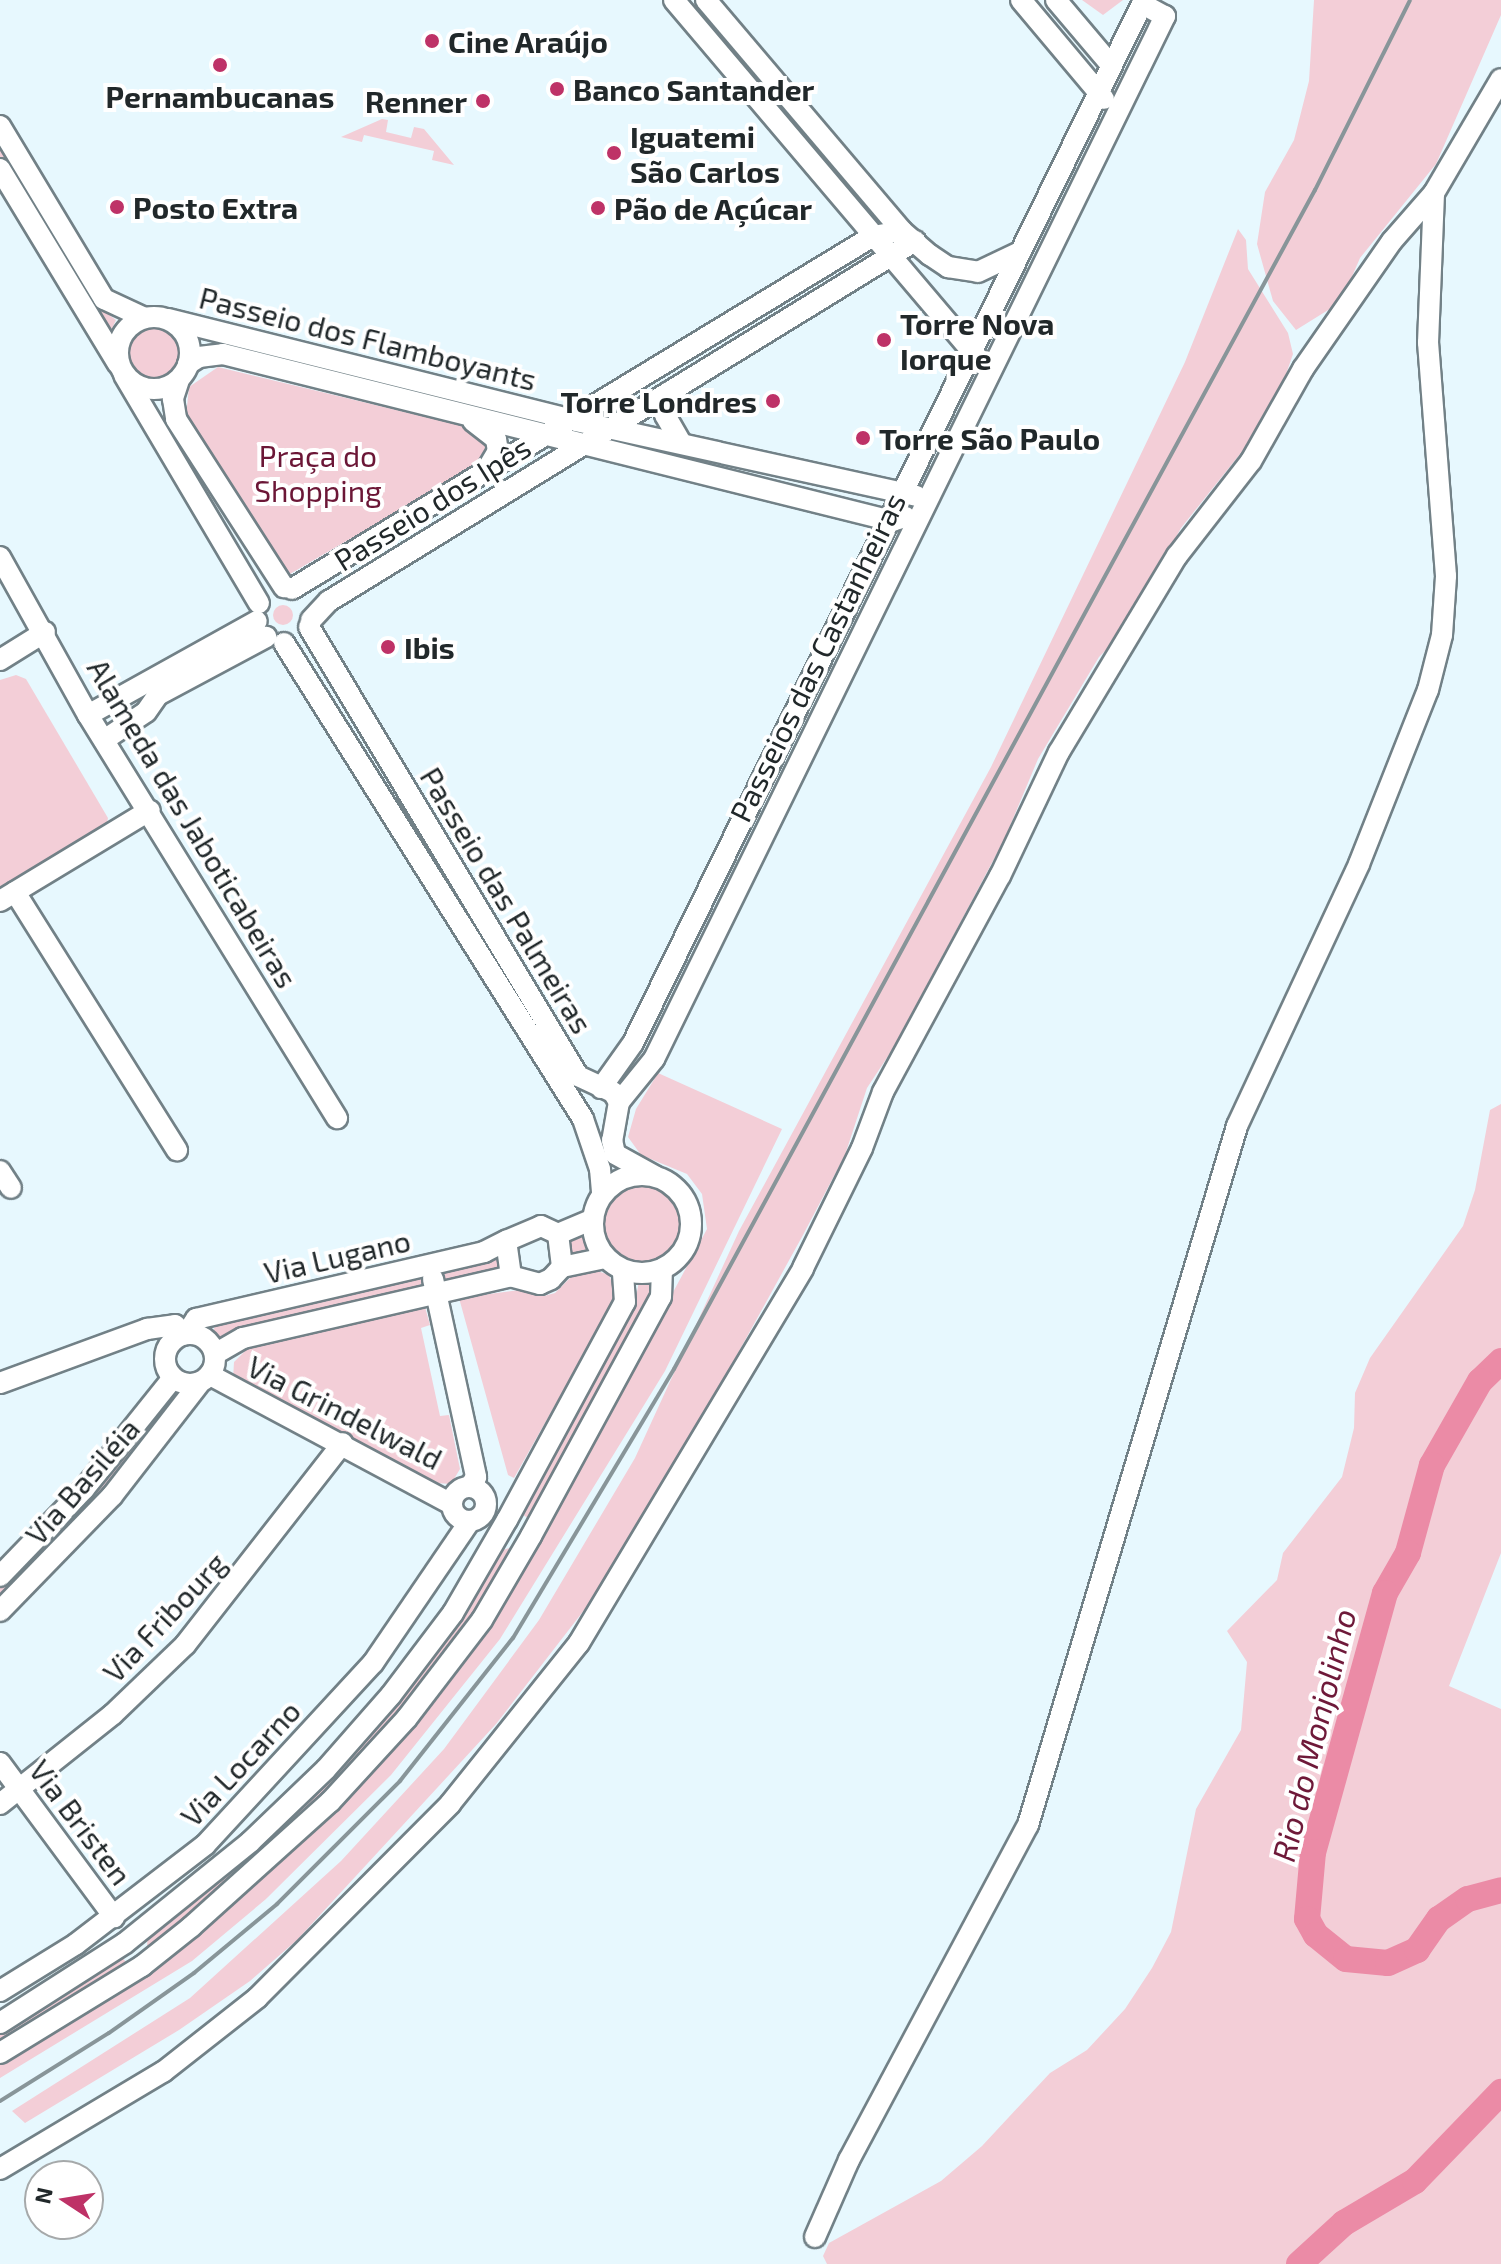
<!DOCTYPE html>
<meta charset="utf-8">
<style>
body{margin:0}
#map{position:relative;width:1501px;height:2264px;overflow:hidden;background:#e7f8fe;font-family:"Exo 2",sans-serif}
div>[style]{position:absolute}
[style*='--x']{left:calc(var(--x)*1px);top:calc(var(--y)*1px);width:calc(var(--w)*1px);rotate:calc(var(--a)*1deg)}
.green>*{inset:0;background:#f3ced7}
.round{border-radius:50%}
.river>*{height:26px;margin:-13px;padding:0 13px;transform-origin:13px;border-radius:13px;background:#eb8ba6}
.roads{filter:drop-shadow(2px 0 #728187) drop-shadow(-2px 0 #728187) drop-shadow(0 2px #728187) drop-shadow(0 -2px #728187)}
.minor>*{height:20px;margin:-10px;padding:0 10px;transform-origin:10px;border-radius:10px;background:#fff}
.minor>.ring{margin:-10px;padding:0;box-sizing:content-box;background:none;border:20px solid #fff;border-radius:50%}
.rail>*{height:4px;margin:-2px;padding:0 2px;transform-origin:2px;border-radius:2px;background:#889599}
.dots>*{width:22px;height:22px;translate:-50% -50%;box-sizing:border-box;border:4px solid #fff;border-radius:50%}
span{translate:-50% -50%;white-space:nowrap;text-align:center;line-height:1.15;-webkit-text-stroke:8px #fff;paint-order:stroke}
.poi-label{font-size:30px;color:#21282a;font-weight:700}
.left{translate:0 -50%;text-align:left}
.right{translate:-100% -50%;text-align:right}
.street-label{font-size:30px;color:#21282a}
.park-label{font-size:30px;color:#6b1636}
.water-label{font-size:32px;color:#6e1939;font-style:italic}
.north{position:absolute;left:24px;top:2160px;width:80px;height:80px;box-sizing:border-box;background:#fff;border:2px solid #a6a9aa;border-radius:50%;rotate:282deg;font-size:22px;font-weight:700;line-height:32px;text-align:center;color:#21282a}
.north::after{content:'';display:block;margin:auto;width:28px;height:36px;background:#be3267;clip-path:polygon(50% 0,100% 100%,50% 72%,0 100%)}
</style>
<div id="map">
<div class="green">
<div style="clip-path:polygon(1082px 0,1123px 0,1103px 15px)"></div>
<div style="clip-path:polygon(1314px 0,1501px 0,1501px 15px,1436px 164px,1360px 258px,1341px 302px,1296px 330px,1273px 301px,1257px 244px,1265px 192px,1294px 140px,1309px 81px)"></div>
<div style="clip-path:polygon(382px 119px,388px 120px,386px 132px,411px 138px,414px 127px,424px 129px,454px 165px,432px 160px,434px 151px,364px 135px,362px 142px,341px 137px)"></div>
<div style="clip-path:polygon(0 145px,96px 305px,116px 320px,108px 337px,0 157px)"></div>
<div style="clip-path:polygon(1238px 229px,1246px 240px,1248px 269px,1288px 333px,1293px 354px,1284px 380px,1260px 429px,1181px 528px,1123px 633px,1099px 657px,1038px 759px,1004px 840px,896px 1044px,867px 1088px,845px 1155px,803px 1235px,710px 1404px,588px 1605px,496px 1724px,297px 1940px,250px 1981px,179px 2030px,25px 2123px,12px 2111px,190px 1998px,341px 1861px,444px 1749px,539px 1620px,635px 1458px,739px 1231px,991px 767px,1185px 362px)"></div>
<div class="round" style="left:125px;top:328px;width:54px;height:54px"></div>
<div style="clip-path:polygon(218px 367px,471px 428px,483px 439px,487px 453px,483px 461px,290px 574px,186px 416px,189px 387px)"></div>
<div class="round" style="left:273px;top:605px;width:20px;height:20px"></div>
<div style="clip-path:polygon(16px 675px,26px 679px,108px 818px,106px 827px,0 894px,0 680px)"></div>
<div style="clip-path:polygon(658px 1073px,782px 1129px,665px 1371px,500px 1639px,391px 1775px,266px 1899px,192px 1961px,0 2078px,0 2061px,89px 2009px,381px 1756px,584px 1458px,707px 1229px,702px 1194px,687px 1174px,641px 1155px,628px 1137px,636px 1109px)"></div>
<div style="clip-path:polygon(1501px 1104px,1501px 1553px,1449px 1686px,1501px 1709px,1501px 2264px,827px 2264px,823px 2256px,829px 2243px,941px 2181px,982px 2146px,1050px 2073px,1087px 2050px,1125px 2009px,1152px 1968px,1171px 1932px,1196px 1809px,1241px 1730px,1247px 1662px,1227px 1631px,1277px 1580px,1283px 1553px,1342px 1477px,1354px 1428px,1355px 1393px,1370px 1358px,1463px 1226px,1475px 1190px,1490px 1110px)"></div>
<div class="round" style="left:599px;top:1180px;width:86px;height:86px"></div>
<div class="round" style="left:567px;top:1235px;width:20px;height:20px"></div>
<div style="clip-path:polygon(501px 1256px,501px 1269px,443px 1283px,435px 1273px)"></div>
<div style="clip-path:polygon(592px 1269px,609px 1275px,617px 1295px,514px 1478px,508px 1475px,459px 1298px,520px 1290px,544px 1296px,555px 1293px,575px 1273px)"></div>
<div style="clip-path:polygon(422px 1272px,427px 1279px,417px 1287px,218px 1342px,213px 1335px,215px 1324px)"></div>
<div style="clip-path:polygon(639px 1281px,655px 1285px,647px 1310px,529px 1519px,519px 1512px,635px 1303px)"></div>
<div style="clip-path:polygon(420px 1304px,425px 1307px,430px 1325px,421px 1328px,440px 1416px,449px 1415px,460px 1469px,451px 1484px,436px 1483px,233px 1379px,234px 1362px,249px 1347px)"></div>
<div style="clip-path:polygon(175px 1389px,184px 1394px,156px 1438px,0 1602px,0 1583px)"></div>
<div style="clip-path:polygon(515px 1546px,475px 1615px,377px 1740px,285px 1836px,152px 1948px,147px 1945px,148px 1936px,455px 1624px,503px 1550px)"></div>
<div style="clip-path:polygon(122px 1957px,128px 1965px,0 2043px,0 2030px)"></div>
</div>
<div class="river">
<div style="--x:1501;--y:1361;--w:29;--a:136"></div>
<div style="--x:1480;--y:1381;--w:97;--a:119.7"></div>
<div style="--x:1432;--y:1465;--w:91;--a:105.3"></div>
<div style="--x:1408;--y:1553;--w:46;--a:119.9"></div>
<div style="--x:1385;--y:1593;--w:269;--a:105.5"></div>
<div style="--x:1313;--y:1852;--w:67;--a:95.1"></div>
<div style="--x:1307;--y:1919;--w:18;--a:61"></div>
<div style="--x:1316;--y:1935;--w:38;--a:39"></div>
<div style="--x:1346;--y:1959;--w:42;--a:5.4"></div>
<div style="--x:1388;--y:1963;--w:32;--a:-24"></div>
<div style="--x:1417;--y:1950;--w:38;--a:-55"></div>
<div style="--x:1439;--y:1919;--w:35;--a:-35"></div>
<div style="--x:1468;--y:1899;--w:34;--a:-15"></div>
<div style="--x:1299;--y:2264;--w:61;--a:-42.3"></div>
<div style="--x:1344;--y:2223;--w:82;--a:-30.6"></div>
<div style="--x:1415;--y:2181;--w:124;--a:-46"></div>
</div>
<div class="roads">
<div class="minor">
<div style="--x:674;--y:0;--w:472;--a:49.7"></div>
<div style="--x:706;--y:0;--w:303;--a:49.7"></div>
<div style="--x:902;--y:231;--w:37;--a:41"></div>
<div style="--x:930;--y:255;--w:22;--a:34"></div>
<div style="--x:948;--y:267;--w:30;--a:9"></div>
<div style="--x:978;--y:272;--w:47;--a:-25.5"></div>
<div style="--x:1021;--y:0;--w:129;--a:50"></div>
<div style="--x:1056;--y:0;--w:84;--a:49.8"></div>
<div style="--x:0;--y:126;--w:202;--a:59"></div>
<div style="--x:104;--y:299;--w:45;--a:24.9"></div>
<div style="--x:0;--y:169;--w:228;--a:58.8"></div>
<div class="ring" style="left:118px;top:317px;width:52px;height:52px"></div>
<div style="--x:168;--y:319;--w:421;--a:14"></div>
<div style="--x:576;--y:421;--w:348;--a:12.4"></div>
<div style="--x:188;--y:364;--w:13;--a:-32"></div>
<div style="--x:199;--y:357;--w:24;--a:-7"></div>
<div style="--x:223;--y:354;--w:690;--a:14.02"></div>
<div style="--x:892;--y:521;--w:14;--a:-17"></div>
<div style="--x:124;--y:375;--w:265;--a:59.4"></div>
<div style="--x:179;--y:380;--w:20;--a:108"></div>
<div style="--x:173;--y:399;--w:20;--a:81"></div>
<div style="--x:176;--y:419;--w:200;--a:57.3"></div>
<div style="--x:669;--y:392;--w:23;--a:100"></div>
<div style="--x:665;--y:415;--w:32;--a:60"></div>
<div style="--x:473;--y:421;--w:29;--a:38"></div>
<div style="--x:496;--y:439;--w:12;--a:81"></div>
<div style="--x:498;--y:451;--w:26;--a:121"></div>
<div style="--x:0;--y:557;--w:181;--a:60.9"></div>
<div style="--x:88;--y:715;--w:474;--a:58.3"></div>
<div style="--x:292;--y:589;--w:680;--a:-31.28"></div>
<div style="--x:873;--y:236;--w:29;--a:-10"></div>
<div style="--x:311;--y:620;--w:26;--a:-47"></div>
<div style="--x:329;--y:601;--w:688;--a:-31.56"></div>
<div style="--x:309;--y:627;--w:523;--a:59.07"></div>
<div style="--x:578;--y:1076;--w:38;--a:25"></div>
<div style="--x:613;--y:1092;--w:12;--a:59"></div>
<div style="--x:619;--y:1102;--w:39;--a:100"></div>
<div style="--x:612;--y:1140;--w:14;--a:78"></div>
<div style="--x:615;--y:1154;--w:46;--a:28.8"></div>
<div style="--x:284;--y:643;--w:562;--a:57.86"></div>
<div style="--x:583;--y:1119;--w:53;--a:71.2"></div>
<div style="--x:600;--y:1169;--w:25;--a:85"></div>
<div style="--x:0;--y:660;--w:53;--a:-31.9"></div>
<div style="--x:88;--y:715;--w:193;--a:-29.1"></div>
<div style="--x:104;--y:740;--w:50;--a:-33.7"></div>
<div style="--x:146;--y:712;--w:21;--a:-55"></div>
<div style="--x:158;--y:695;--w:123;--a:-28.2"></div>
<div style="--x:15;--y:892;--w:305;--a:57.9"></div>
<div style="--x:0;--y:901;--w:175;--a:-31.2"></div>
<div style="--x:601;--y:1088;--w:55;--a:-54.6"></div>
<div style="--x:633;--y:1043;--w:1157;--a:-63.9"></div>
<div style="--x:1142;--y:4;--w:26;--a:28"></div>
<div style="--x:1165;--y:16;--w:1161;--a:116.1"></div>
<div style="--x:654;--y:1059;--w:55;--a:129.1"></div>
<div style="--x:0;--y:1171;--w:20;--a:57"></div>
<div class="ring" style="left:593px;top:1175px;width:78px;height:78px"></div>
<div style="--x:558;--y:1234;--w:33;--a:83"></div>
<div style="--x:562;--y:1267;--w:16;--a:133"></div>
<div style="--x:551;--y:1279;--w:12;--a:156"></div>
<div style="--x:540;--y:1284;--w:30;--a:-165"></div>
<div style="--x:511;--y:1276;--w:35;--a:-98"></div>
<div style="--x:506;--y:1241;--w:38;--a:-23"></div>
<div style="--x:541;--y:1226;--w:19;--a:25"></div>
<div style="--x:558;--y:1234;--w:38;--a:-23"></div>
<div style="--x:562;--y:1267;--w:44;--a:-11.8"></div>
<div style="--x:433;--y:1279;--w:203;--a:77.7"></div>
<div style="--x:476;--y:1477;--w:9;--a:122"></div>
<div style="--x:187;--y:1333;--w:17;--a:-57"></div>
<div style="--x:196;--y:1319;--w:296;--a:-13.1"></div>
<div style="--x:484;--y:1252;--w:25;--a:-27"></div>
<div class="ring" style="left:165px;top:1334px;width:30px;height:30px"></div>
<div style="--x:215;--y:1354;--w:32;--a:-30"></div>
<div style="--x:243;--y:1338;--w:275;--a:-13"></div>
<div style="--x:210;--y:1375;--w:274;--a:28.1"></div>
<div style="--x:0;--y:1383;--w:157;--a:-20.2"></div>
<div style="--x:147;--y:1329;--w:28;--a:-8"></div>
<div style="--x:175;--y:1325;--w:13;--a:48"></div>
<div class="ring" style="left:452px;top:1487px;width:14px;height:14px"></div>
<div style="--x:0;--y:1576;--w:121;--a:-46"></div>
<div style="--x:84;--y:1489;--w:142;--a:-51.3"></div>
<div style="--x:0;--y:1611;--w:161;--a:-45.8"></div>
<div style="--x:112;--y:1496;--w:142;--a:-52.2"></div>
<div style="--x:0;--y:1763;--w:192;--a:53.5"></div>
<div style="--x:0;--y:1804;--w:144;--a:-38.5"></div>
<div style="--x:113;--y:1714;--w:100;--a:-43.8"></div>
<div style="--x:185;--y:1645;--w:256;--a:-52"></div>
<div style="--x:0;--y:1991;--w:89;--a:-31.7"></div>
<div style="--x:76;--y:1944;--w:163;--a:-37.5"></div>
<div style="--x:205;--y:1845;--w:248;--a:-47.3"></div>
<div style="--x:373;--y:1663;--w:172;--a:-55.7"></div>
<div style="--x:0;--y:2023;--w:148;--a:-32.6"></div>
<div style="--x:125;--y:1943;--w:161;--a:-38.9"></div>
<div style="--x:250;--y:1842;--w:105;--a:-43.8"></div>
<div style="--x:326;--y:1769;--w:98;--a:-48.7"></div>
<div style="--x:391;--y:1695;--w:103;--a:-52.9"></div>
<div style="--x:453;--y:1613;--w:108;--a:-59.9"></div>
<div style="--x:507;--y:1520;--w:248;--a:-61.6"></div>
<div style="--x:625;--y:1302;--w:32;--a:-94"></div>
<div style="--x:0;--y:2053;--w:167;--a:-31.5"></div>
<div style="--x:142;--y:1966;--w:63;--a:-38.5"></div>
<div style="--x:191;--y:1927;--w:187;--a:-42"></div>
<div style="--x:330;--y:1802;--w:114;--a:-47.5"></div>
<div style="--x:407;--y:1718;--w:123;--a:-52.6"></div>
<div style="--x:482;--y:1620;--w:97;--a:-59.7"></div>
<div style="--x:531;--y:1536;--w:272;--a:-61.5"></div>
<div style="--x:661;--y:1297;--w:28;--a:-88"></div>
<div style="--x:0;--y:2169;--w:190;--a:-30.8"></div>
<div style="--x:163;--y:2072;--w:120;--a:-38.2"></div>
<div style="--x:257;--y:1998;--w:274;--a:-45.1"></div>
<div style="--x:450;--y:1804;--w:206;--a:-51.3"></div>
<div style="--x:579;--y:1643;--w:437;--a:-59.1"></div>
<div style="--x:803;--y:1268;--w:134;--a:-63.8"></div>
<div style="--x:862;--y:1148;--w:60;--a:-69.4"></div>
<div style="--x:883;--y:1092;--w:246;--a:-61.6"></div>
<div style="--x:1000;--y:876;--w:137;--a:-64.6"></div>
<div style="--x:1059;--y:752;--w:229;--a:-59"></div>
<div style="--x:1177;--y:556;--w:120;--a:-52.1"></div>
<div style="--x:1251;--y:461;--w:106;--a:-60.5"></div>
<div style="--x:1303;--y:369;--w:156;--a:-55.2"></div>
<div style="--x:1392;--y:241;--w:64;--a:-48.8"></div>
<div style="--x:815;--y:2237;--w:84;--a:-66.2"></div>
<div style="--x:849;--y:2160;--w:380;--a:-61.9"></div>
<div style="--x:1028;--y:1825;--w:730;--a:-73.35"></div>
<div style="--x:1237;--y:1126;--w:289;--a:-65"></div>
<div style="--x:1359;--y:864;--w:187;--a:-68.4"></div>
<div style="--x:1428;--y:690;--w:57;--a:-75.7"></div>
<div style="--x:1442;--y:635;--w:59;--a:-86.1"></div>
<div style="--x:1446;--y:576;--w:234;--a:-94.4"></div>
<div style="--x:1428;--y:343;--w:150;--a:-87.7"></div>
<div style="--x:1434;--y:193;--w:132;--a:-59.6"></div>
</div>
</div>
<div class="rail">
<div style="--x:0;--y:2101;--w:128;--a:-32"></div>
<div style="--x:109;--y:2033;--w:104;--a:-35.2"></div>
<div style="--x:194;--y:1973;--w:108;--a:-39.7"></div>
<div style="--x:277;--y:1904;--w:174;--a:-45"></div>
<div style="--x:400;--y:1781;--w:182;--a:-51.7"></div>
<div style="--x:513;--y:1638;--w:313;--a:-59.1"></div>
<div style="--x:674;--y:1369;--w:1342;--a:-61.47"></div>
<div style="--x:1315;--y:190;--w:212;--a:-63.4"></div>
</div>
<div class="dots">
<div style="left:432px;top:41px;background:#be3267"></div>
<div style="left:220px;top:65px;background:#be3267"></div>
<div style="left:557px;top:89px;background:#be3267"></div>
<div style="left:483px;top:101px;background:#be3267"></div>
<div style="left:614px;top:153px;background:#be3267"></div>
<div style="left:117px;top:207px;background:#be3267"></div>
<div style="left:598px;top:208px;background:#be3267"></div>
<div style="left:884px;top:340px;background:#be3267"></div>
<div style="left:773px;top:401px;background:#be3267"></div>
<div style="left:863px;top:438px;background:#be3267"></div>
<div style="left:388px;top:647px;background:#be3267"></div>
</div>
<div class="poi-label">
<span class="left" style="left:448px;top:41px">Cine Araújo</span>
<span class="left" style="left:573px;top:89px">Banco Santander</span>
<span style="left:220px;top:96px">Pernambucanas</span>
<span class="right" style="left:467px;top:101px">Renner</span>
<span class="left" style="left:630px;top:153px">Iguatemi<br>São Carlos</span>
<span class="left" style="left:133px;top:207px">Posto Extra</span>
<span class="left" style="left:614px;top:208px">Pão de Açúcar</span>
<span class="left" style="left:900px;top:340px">Torre Nova<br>Iorque</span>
<span class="right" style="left:757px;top:401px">Torre Londres</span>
<span class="left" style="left:879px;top:438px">Torre São Paulo</span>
<span class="left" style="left:404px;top:647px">Ibis</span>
</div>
<div class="street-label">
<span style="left:368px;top:338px;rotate:14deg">Passeio dos Flamboyants</span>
<span style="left:432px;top:503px;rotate:-32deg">Passeio dos Ipês</span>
<span style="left:817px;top:657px;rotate:-64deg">Passeios das Castanheiras</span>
<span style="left:193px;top:823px;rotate:59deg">Alameda das Jaboticabeiras</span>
<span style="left:507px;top:900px;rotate:59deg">Passeio das Palmeiras</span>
<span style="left:337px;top:1256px;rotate:-13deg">Via Lugano</span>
<span style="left:345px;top:1412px;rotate:27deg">Via Grindelwald</span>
<span style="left:82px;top:1481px;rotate:-49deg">Via Basiléia</span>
<span style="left:164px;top:1617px;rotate:-47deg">Via Fribourg</span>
<span style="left:240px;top:1763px;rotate:-47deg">Via Locarno</span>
<span style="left:81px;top:1822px;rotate:53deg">Via Bristen</span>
</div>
<div class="park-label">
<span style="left:318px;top:472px">Praça do<br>Shopping</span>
</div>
<div class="water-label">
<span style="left:1313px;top:1735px;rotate:-76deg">Rio do Monjolinho</span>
</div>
<div class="north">N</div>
</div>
